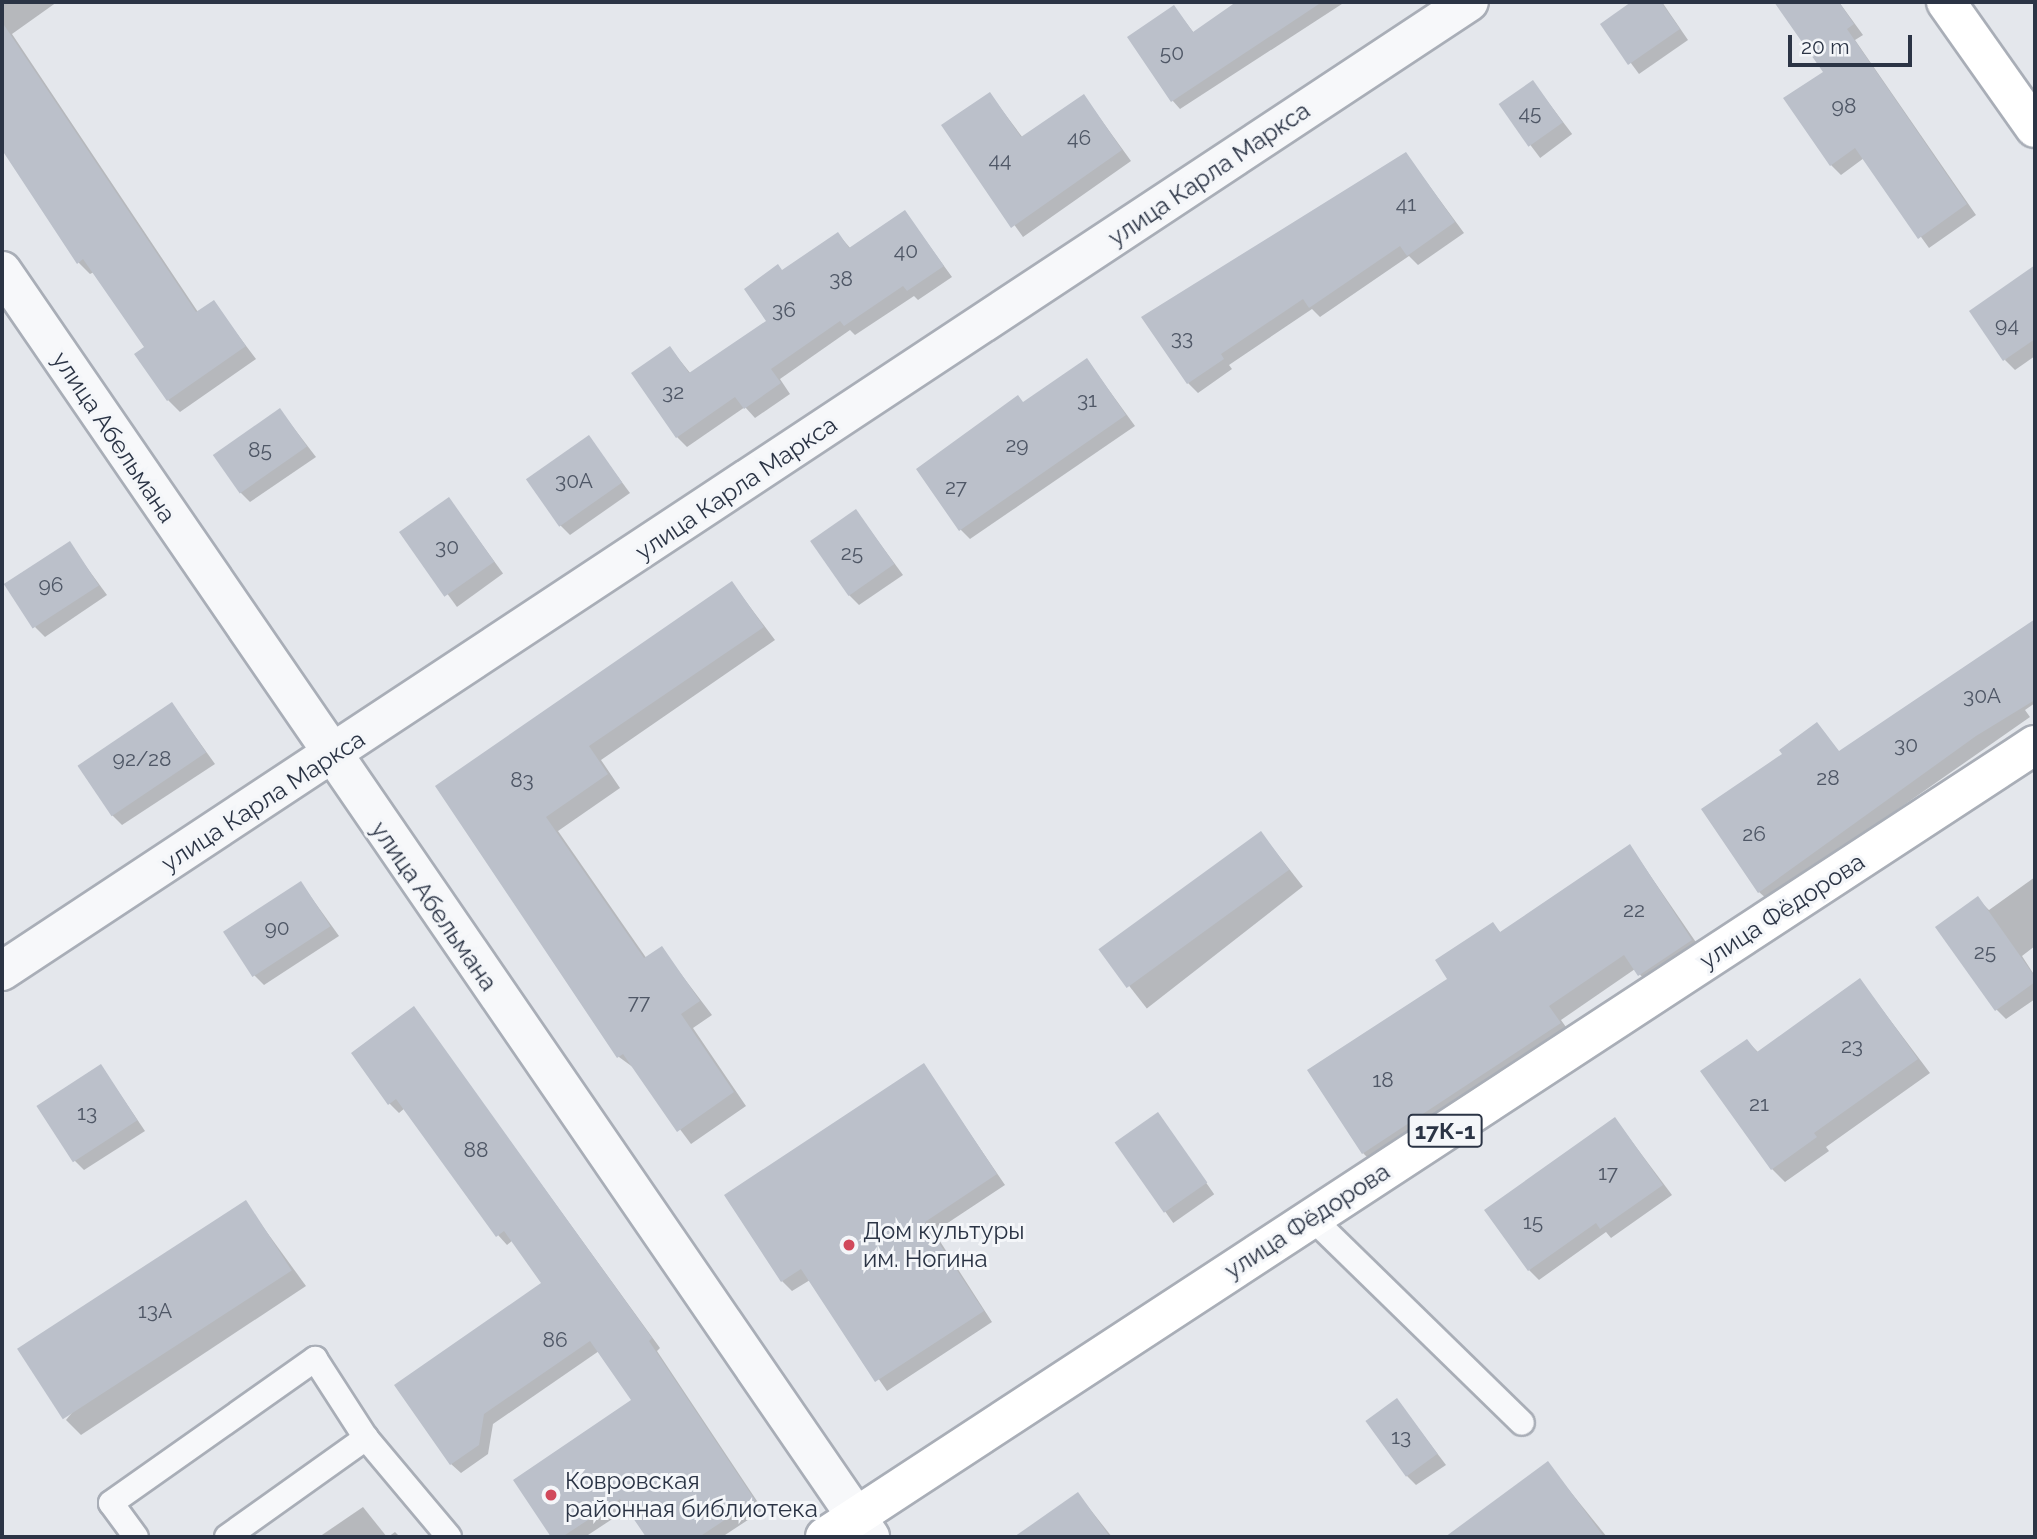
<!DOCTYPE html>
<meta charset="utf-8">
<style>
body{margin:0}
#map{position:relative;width:2037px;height:1539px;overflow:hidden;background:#e4e7ec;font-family:Raleway,sans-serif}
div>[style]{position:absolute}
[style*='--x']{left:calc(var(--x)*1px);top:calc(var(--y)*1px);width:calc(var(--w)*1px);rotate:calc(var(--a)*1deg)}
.shadow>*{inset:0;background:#0003;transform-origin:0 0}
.building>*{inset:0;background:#bbc0ca;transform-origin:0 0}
.roads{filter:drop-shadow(2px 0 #a9aeb7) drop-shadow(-2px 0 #a9aeb7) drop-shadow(0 2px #a9aeb7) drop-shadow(0 -2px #a9aeb7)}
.lane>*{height:24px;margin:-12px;padding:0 12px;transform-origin:12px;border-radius:12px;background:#f7f8fa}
.street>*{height:38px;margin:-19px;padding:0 19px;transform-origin:19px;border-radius:19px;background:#f7f8fa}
.secondary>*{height:38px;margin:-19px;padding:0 19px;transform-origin:19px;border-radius:19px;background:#fff}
.primary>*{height:38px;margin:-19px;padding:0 19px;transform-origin:19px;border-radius:19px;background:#fff}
.dots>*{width:19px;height:19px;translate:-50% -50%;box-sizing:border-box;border:4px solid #f4f6f9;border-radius:50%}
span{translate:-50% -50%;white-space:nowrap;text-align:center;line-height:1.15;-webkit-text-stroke:6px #f4f6f9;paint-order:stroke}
.number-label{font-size:21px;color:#4f5766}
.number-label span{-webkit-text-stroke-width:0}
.shield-label span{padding:2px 5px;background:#f4f6f9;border:2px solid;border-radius:5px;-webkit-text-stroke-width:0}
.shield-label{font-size:23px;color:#2b3445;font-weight:700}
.street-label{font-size:24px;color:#2b3445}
.poi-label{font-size:24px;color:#2b3445}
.left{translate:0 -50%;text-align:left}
.frame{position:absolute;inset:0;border:4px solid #2b3445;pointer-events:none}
.scale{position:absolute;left:1788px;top:35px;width:124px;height:32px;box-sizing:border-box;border:4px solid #2b3445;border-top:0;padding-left:9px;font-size:21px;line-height:24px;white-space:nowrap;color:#2b3445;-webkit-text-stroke:5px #f4f6f9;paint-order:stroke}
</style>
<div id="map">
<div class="shadow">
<div style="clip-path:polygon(2px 2px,57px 2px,12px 34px,198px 312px,213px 302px,256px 359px,180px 412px,168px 400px,146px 348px,94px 272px,90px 274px,79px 263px,2px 148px)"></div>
<div style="clip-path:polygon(1239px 2px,1345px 2px,1180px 109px,1172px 100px,1174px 7px,1194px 33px)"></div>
<div style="clip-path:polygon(1634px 2px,1662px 2px,1688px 40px,1639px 74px,1602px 24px)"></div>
<div style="clip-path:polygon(1777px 2px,1839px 2px,1863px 35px,1855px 40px,1976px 215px,1929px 248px,1864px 158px,1841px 175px,1831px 165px,1825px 72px)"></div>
<div style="left:1533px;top:82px;width:65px;height:40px;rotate:53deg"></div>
<div style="clip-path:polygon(990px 94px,1023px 138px,1084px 96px,1131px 161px,1023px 237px,943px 126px)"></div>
<div style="clip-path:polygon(1406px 154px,1464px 233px,1418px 265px,1409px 256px,1320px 317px,1312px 309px,1229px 365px,1232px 369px,1198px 393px,1188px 383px)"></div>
<div style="clip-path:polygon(905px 212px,952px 277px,918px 300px,914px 296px,855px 335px,850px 330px,780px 379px,790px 394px,755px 418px,745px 407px,687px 447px,677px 437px,670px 348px,691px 374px,768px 322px,783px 272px,838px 234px,851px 249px)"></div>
<div style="clip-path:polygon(2035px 267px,2035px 356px,2015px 370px,2005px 360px)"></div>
<div style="clip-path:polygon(1087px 360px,1135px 426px,970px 539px,960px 529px,1024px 404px)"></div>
<div style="clip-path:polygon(280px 410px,316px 457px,250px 502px,240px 492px)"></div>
<div style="clip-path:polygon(589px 438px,630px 493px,570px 535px,560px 525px)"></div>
<div style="left:449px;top:499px;width:92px;height:57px;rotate:54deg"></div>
<div style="clip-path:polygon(856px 511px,903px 575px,859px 605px,849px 595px)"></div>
<div style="clip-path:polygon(69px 543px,107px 595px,45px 637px,35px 627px)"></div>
<div style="clip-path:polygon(732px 583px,775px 640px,601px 760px,620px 788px,558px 831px,647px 959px,662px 949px,712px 1015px,693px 1028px,746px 1106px,691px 1144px,634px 1068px,619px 1057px,437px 787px)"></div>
<div style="clip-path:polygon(2035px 621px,2035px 703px,2025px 710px,2030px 717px,1768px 900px,1759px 892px,1817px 724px,1840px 753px)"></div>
<div style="clip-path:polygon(172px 704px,215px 764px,122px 825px,112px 815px)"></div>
<div style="left:1261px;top:833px;width:68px;height:198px;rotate:52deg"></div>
<div style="clip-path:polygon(1630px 846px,1704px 954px,1652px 988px,1635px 969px,1561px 1020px,1573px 1037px,1376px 1166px,1363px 1153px,1450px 979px,1492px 924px,1501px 933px)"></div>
<div style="clip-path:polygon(2035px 877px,2035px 946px,2022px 956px,2035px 976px,2035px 999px,2006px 1019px,1996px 1009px,1978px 899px,1989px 910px)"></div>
<div style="clip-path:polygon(301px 883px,339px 936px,264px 985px,254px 975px)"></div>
<div style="clip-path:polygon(1860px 980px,1930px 1073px,1826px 1147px,1829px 1151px,1785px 1182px,1772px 1169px,1747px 1041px,1759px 1053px)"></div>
<div style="clip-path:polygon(414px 1009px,660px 1348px,657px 1351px,763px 1510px,722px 1537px,648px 1537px,629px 1508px,585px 1537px,553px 1537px,515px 1480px,633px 1401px,599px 1351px,493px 1424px,488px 1454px,461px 1473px,451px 1464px,543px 1283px,513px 1240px,507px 1245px,498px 1235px,405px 1108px,399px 1113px,390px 1104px,353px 1054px)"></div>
<div style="clip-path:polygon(101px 1066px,145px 1131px,84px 1170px,74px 1160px)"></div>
<div style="clip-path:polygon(924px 1066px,1005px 1185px,934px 1232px,992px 1322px,887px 1391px,810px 1280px,792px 1291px,782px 1281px)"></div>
<div style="left:1158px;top:1114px;width:98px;height:50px;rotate:55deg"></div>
<div style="clip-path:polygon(1615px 1119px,1672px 1195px,1611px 1238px,1606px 1232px,1539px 1280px,1529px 1270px)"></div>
<div style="clip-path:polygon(245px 1202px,306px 1286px,81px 1435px,66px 1420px)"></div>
<div style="clip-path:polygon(1397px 1400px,1446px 1465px,1416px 1485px,1406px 1475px)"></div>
<div style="clip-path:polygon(1548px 1464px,1607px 1537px,1456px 1537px,1453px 1533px)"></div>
<div style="clip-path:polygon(1078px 1494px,1112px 1537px,1017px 1537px)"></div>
<div style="clip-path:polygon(363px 1507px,387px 1537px,319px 1537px)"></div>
<div style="clip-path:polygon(395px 1532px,400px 1537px,388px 1537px)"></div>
</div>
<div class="building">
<div style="clip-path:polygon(1236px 2px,1322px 2px,1171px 102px,1127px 37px,1174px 5px,1193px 32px)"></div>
<div style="clip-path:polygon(1631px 2px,1661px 2px,1680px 29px,1628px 65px,1600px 24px)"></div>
<div style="clip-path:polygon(1774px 2px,1839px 2px,1854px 24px,1847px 29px,1967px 204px,1918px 239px,1855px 148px,1830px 166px,1783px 98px,1823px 72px)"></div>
<div style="clip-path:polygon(2px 22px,196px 312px,214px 300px,246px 346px,167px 401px,134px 354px,144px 347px,83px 259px,77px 264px,2px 150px)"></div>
<div style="left:1533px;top:80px;width:52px;height:42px;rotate:55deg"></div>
<div style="clip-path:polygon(990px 92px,1021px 137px,1084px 94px,1122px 150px,1011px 228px,941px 125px)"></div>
<div style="clip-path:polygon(1406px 152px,1455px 222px,1407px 256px,1400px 246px,1309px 308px,1303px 299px,1221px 354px,1224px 359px,1187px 384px,1141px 317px)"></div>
<div style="clip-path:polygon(905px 210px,944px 266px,907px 291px,903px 286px,844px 326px,840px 321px,771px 369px,781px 383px,744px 409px,735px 397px,676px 438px,631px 373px,670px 346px,689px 373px,766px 321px,744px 289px,778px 264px,782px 270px,838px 232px,849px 248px)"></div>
<div style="clip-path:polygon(2035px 265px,2035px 339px,2003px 361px,1969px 311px)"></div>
<div style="clip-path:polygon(1087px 358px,1126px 415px,959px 531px,916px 469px,1018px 395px,1023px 402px)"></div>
<div style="left:280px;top:408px;width:47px;height:82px;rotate:55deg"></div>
<div style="left:589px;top:435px;width:58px;height:77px;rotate:55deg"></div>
<div style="left:449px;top:497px;width:79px;height:61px;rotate:55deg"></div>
<div style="left:856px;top:509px;width:67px;height:56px;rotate:55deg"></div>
<div style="left:70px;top:541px;width:53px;height:79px;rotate:57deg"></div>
<div style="clip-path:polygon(732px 581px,764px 627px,589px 746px,608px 774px,546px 817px,644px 958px,662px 946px,700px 1001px,681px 1014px,734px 1092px,677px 1132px,623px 1054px,617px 1058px,435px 786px)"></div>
<div style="clip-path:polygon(2035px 619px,2035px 700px,1976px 736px,1758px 893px,1701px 809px,1782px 754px,1779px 750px,1817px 722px,1839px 751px)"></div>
<div style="left:172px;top:702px;width:61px;height:114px;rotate:56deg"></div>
<div style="left:1261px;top:831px;width:48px;height:201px;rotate:54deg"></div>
<div style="clip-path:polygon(1630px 844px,1692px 940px,1638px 976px,1624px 955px,1549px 1006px,1561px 1023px,1362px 1154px,1307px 1070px,1447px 979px,1435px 960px,1493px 922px,1500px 932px)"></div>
<div style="left:301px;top:881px;width:54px;height:93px;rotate:57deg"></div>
<div style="clip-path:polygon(1978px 896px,2035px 977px,2035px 982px,1995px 1011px,1935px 927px)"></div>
<div style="clip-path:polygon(1860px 978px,1918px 1059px,1814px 1133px,1817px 1137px,1771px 1170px,1700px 1071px,1747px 1039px,1757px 1052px)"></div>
<div style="clip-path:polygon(414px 1006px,652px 1338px,649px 1341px,755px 1500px,699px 1537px,646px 1537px,620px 1499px,562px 1537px,551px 1537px,513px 1480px,631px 1400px,590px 1341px,484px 1414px,479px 1445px,450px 1465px,394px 1385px,541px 1283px,504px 1231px,496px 1237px,396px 1099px,388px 1105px,351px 1053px)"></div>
<div style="clip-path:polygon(924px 1063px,997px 1174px,925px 1222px,984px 1311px,875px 1382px,801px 1269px,781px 1282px,724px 1195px)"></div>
<div style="left:101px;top:1064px;width:67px;height:77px;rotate:57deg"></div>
<div style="left:1158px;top:1112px;width:86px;height:53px;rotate:55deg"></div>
<div style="clip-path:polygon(1615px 1117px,1663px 1185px,1600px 1229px,1596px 1223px,1528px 1271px,1484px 1210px)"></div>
<div style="left:246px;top:1200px;width:84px;height:273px;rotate:57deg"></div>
<div style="left:1397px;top:1398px;width:69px;height:39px;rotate:54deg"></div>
<div style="clip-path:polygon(1548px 1461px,1604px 1537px,1445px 1537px)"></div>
<div style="clip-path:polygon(1078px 1492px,1110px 1537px,1014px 1537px)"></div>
</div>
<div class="roads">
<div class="lane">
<div style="--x:1312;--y:1218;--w:293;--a:44.3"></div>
<div style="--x:136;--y:1537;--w:42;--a:-126.3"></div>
<div style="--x:111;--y:1503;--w:250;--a:-35.2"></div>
<div style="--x:315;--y:1359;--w:94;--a:57.2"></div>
<div style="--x:366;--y:1438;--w:129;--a:50"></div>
<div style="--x:227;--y:1537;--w:171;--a:-35.5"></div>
</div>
<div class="street">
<div style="--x:2;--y:271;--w:1535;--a:55.56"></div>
<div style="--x:2;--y:971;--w:1758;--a:-33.45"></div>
</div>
<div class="secondary">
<div style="--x:1946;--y:2;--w:154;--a:54.8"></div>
</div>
<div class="primary">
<div style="--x:825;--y:1537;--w:1446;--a:-33.21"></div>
</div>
</div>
<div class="dots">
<div style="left:849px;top:1245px;background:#d1495b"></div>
<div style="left:551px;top:1495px;background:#d1495b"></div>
</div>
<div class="number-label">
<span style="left:1172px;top:53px">50</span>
<span style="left:1844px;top:106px">98</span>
<span style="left:1530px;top:113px">45</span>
<span style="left:1079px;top:138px">46</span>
<span style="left:1000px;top:160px">44</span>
<span style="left:1406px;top:204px">41</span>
<span style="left:906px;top:251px">40</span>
<span style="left:841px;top:279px">38</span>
<span style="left:784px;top:310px">36</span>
<span style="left:2007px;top:325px">94</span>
<span style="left:1182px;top:338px">33</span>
<span style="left:673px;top:392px">32</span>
<span style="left:1087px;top:400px">31</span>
<span style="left:1017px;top:445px">29</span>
<span style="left:260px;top:450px">85</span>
<span style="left:574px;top:481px">30А</span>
<span style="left:956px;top:487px">27</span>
<span style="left:447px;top:547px">30</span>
<span style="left:852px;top:553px">25</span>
<span style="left:51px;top:585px">96</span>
<span style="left:1982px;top:696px">30А</span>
<span style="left:1906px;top:745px">30</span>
<span style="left:142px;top:759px">92/28</span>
<span style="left:1828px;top:778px">28</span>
<span style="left:522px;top:780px">83</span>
<span style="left:1754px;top:834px">26</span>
<span style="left:1634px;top:910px">22</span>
<span style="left:277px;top:928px">90</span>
<span style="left:1985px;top:952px">25</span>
<span style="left:639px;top:1002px">77</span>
<span style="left:1852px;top:1046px">23</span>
<span style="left:1383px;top:1080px">18</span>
<span style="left:1759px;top:1104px">21</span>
<span style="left:87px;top:1113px">13</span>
<span style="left:476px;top:1150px">88</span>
<span style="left:1608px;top:1173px">17</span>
<span style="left:1533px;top:1222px">15</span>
<span style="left:155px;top:1311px">13А</span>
<span style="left:555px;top:1340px">86</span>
<span style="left:1401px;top:1437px">13</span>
</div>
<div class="shield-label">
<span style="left:1445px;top:1131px">17К-1</span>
</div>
<div class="street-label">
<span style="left:1209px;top:174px;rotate:-34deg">улица Карла Маркса</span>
<span style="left:114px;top:437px;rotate:56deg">улица Абельмана</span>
<span style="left:736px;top:488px;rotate:-34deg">улица Карла Маркса</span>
<span style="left:263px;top:801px;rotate:-33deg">улица Карла Маркса</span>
<span style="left:434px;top:906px;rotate:55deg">улица Абельмана</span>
<span style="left:1782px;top:911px;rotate:-33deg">улица Фёдорова</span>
<span style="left:1307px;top:1221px;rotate:-33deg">улица Фёдорова</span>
</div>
<div class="poi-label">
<span class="left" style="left:863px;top:1245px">Дом культуры<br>им. Ногина</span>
<span class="left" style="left:565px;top:1495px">Ковровская<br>районная библиотека</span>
</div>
<div class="frame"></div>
<div class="scale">20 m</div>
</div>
